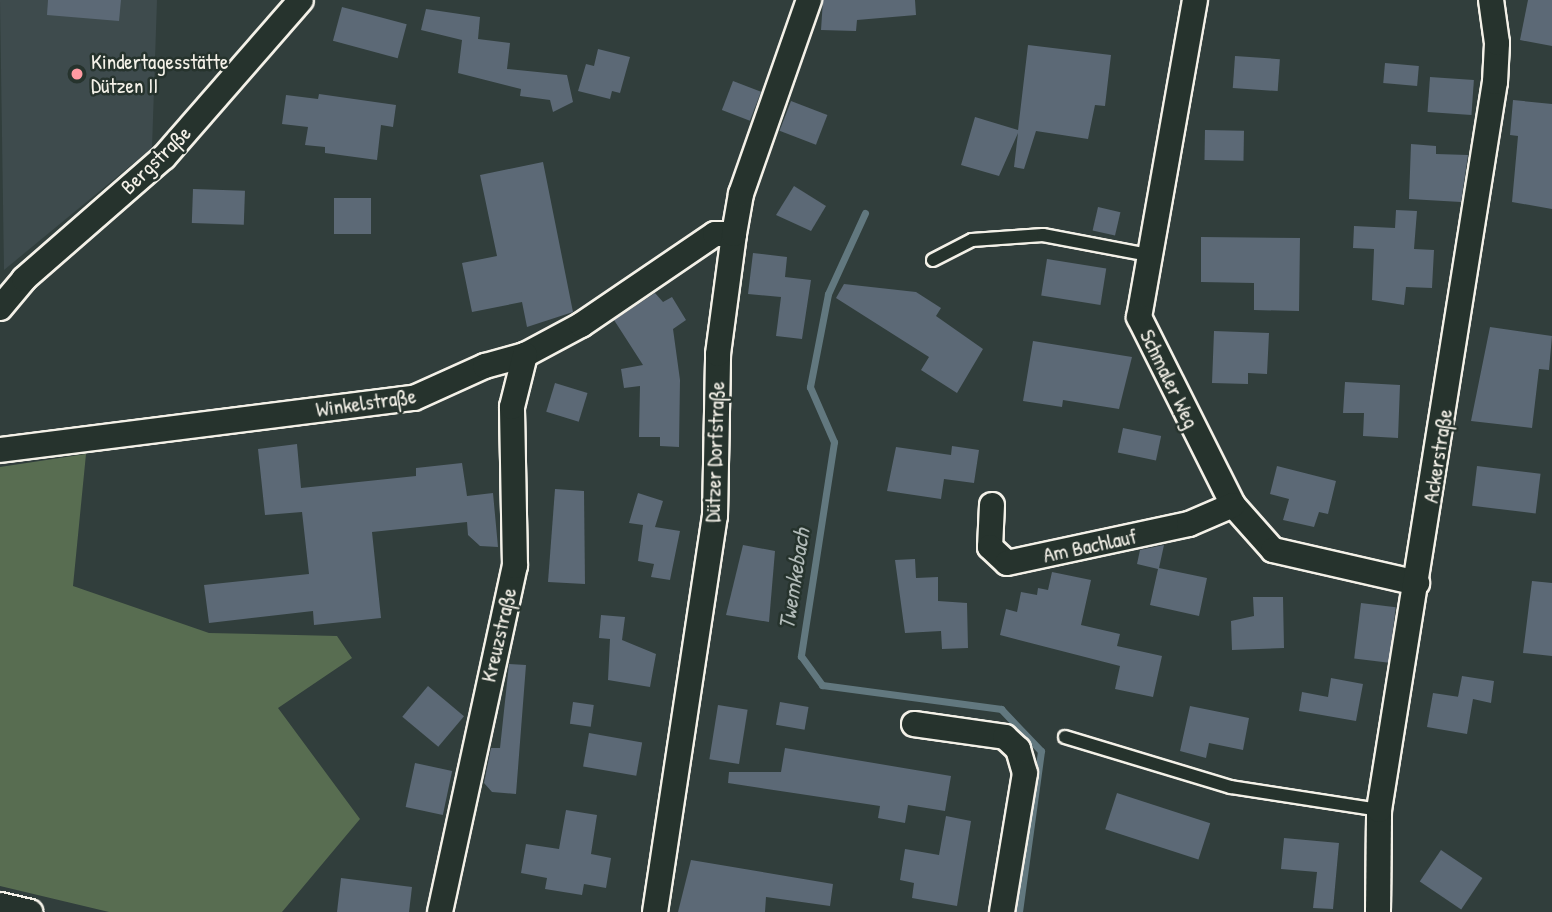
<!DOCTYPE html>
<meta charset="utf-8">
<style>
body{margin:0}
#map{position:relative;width:1552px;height:912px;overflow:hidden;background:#313e3c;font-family:"Patrick Hand",sans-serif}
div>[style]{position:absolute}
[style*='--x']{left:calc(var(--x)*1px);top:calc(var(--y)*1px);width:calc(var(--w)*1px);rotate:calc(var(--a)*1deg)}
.built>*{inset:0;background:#3e4b4d}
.green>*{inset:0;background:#586d51}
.stream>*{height:7px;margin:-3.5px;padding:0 3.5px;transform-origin:3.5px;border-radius:3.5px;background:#62787f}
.building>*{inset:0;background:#5c6976;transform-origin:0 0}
.roads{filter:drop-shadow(2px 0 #f4f1e8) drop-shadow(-2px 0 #f4f1e8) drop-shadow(0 2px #f4f1e8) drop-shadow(0 -2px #f4f1e8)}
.service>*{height:12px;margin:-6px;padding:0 6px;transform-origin:6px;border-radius:6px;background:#26332d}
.minor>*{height:24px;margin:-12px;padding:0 12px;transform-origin:12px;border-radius:12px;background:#26332d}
.dots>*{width:19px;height:19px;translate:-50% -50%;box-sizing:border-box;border:4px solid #26332d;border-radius:50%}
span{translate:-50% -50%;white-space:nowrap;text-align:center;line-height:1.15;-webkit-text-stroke:5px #26332d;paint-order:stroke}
.poi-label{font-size:21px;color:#f4f1e8}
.left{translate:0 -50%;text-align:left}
.street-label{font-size:21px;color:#f4f1e8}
.water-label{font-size:23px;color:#b2bbb9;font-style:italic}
</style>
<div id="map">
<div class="built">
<div style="clip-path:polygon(0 0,157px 0,152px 148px,4px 270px)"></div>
</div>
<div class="green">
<div style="clip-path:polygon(86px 454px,73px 586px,209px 633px,337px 636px,352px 658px,278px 708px,360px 819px,282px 912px,109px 912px,0 886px,0 467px)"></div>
</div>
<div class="stream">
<div style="--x:865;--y:213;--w:89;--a:114.6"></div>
<div style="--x:828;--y:294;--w:95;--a:101"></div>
<div style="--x:810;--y:387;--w:60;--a:66.4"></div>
<div style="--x:834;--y:442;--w:217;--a:98.8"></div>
<div style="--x:801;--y:656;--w:36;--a:54"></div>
<div style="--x:822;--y:685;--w:181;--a:7.6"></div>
<div style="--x:1001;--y:709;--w:58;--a:46.4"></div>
<div style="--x:1041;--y:751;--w:162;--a:97.8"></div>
</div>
<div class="building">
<div style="clip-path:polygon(48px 0,121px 0,119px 21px,47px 15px)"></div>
<div style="clip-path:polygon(823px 0,915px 0,916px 15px,857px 20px,856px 31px,821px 30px)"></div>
<div style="clip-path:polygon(1528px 0,1552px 0,1552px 46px,1520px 40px)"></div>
<div style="left:342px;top:7px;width:67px;height:35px;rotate:15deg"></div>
<div style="clip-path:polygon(426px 9px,480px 17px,478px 39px,510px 43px,507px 69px,567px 75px,573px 102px,553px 112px,550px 100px,520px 96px,521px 89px,458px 73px,462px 40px,421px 30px)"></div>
<div style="clip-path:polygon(1028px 45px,1111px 55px,1105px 106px,1095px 105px,1088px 139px,1036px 131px,1024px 169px,1014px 167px,1018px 133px,999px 176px,961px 165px,975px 117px,1018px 130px)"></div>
<div style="clip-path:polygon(598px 49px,630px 57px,620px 93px,612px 91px,610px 99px,578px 91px,586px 64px,594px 66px)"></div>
<div style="left:1235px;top:56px;width:45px;height:32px;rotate:4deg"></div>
<div style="left:1385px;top:63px;width:34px;height:20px;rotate:5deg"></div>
<div style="left:1430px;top:77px;width:44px;height:35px;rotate:4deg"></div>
<div style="left:733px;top:81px;width:30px;height:31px;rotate:21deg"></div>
<div style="clip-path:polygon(319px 94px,396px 105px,393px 127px,381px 125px,377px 160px,325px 153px,325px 147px,305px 145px,308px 127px,282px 124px,286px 95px,318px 99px)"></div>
<div style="clip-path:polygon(1513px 100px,1552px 104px,1552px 209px,1512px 202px,1518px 136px,1510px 135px)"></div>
<div style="left:791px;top:101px;width:39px;height:32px;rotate:21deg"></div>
<div style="left:1205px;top:130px;width:39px;height:30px;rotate:1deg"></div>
<div style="clip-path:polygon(1411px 144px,1436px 146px,1436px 154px,1468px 155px,1461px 202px,1409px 199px)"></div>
<div style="clip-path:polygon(543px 162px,573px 312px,527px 327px,522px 302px,472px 312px,462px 263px,497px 256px,480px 175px)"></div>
<div style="clip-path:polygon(794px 186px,826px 206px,811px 231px,776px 215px)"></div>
<div style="left:193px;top:189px;width:52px;height:34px;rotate:2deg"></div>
<div style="left:334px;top:198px;width:37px;height:36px"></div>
<div style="left:1098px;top:207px;width:23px;height:24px;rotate:13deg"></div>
<div style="clip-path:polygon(1396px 210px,1417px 211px,1414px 249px,1434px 250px,1432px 288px,1406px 287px,1404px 305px,1372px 300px,1374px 249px,1353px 248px,1354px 226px,1395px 228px)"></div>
<div style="clip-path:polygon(1201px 237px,1300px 238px,1299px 311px,1254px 310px,1254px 283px,1201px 282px)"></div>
<div style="clip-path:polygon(753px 253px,787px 257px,785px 277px,811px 280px,802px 339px,776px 336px,781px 297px,748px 294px)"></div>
<div style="left:1047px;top:259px;width:60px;height:37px;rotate:9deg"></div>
<div style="clip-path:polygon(844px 284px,916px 292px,941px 308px,936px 316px,983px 349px,957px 393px,921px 370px,929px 357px,836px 298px)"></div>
<div style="clip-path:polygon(655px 293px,663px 302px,672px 297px,686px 320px,673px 329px,680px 380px,679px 447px,660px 446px,660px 437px,639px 437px,640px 386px,624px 388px,621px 369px,643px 365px,614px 320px)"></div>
<div style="clip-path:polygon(1490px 327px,1552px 336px,1549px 370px,1539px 369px,1532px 428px,1471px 421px)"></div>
<div style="clip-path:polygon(1214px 331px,1269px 333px,1267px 374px,1248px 373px,1248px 384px,1212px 383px)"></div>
<div style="clip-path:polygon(1033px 341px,1132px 357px,1119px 409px,1063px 400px,1062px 407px,1023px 401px)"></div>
<div style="clip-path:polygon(1345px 382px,1400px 385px,1398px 438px,1363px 436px,1364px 413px,1343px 413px)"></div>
<div style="left:555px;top:383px;width:34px;height:30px;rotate:17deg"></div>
<div style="left:1123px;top:428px;width:39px;height:25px;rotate:12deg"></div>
<div style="clip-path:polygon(297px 444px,301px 488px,416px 476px,416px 468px,462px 463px,467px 496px,493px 493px,498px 547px,480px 546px,468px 535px,467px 522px,372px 532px,381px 618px,314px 625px,313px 611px,209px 623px,204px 585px,309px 574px,302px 512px,265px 515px,258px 449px)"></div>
<div style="clip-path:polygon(952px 446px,979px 450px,974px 483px,944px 479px,941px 499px,887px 491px,896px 447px,951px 455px)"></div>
<div style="clip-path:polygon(1277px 466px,1336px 481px,1328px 514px,1319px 512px,1314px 527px,1283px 520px,1289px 499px,1270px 494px)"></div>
<div style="left:1477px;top:466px;width:64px;height:40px;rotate:7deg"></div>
<div style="clip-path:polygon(555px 489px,584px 491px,585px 584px,548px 582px)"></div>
<div style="clip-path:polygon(638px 493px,663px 501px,655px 527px,680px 531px,670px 580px,651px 577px,654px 564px,638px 561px,643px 525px,629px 523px)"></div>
<div style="clip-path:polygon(743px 545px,775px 551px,769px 622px,726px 615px)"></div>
<div style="clip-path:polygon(1164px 545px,1159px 568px,1207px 578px,1199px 616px,1150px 605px,1158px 569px,1137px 564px,1140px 550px)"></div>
<div style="clip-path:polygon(915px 559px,916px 578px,938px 577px,938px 601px,967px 603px,968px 648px,942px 649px,941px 631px,905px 633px,895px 560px)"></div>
<div style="clip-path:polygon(1052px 572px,1091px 580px,1081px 625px,1120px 634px,1117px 646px,1162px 656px,1153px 697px,1115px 689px,1120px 666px,1000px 635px,1006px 609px,1017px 612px,1021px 592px,1037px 595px,1038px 588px,1048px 590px)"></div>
<div style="clip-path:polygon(1532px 581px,1552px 583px,1552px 656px,1523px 653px)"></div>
<div style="clip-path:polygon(1253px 597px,1283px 597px,1284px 648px,1232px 650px,1231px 621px,1254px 616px)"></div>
<div style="left:1361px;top:603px;width:35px;height:56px;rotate:7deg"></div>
<div style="clip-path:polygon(601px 615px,625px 617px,622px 640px,656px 654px,650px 687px,608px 680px,610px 639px,599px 638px)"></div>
<div style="clip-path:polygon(509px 664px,526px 665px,516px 794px,492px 792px,484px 783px,491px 748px,500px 748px)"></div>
<div style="clip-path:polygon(1462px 676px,1494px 681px,1491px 703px,1473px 699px,1467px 734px,1427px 727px,1433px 693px,1466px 698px,1458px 697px)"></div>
<div style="clip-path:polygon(1331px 678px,1363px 684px,1356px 721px,1299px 711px,1302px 692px,1328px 697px)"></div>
<div style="left:428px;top:686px;width:47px;height:40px;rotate:40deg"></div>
<div style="left:573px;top:702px;width:21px;height:22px;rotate:8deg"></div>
<div style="left:780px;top:702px;width:29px;height:23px;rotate:10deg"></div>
<div style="left:718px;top:705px;width:30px;height:55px;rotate:9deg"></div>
<div style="clip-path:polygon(1190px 706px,1249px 718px,1243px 750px,1209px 743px,1206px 758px,1180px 751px)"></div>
<div style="left:589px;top:733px;width:54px;height:34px;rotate:10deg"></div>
<div style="clip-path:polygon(785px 748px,951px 776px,945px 811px,908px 805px,905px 823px,878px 818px,880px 806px,728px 783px,729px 772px,781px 772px)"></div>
<div style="left:415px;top:763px;width:38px;height:45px;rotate:12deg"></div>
<div style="left:1117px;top:793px;width:98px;height:38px;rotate:18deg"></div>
<div style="clip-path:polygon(566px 810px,597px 815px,591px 854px,611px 858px,606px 888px,584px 884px,582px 895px,545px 889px,547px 878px,521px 873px,526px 844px,559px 849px)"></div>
<div style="clip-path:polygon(946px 816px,971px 821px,957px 906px,912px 898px,914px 883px,900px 880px,905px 849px,939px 855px)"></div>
<div style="clip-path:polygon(1284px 838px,1339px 843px,1333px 909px,1313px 908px,1317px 872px,1281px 869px)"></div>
<div style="left:1441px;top:850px;width:50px;height:38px;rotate:34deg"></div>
<div style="clip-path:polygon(691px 860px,833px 884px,830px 906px,766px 897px,765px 912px,678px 912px)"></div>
<div style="clip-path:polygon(341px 878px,412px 887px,409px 912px,337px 912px)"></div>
</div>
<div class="roads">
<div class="service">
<div style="--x:933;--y:260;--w:44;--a:-27.1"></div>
<div style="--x:972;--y:240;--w:71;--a:-4"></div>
<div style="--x:1043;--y:235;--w:108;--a:10.7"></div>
<div style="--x:1065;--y:737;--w:173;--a:16.8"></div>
<div style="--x:1231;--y:787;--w:150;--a:8.8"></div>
</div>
<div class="minor">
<div style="--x:1195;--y:0;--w:322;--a:100"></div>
<div style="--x:1139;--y:317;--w:210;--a:63.4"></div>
<div style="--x:1233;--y:505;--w:60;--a:48.4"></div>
<div style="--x:1273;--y:550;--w:148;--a:12.9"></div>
<div style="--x:0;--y:308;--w:38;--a:-50"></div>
<div style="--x:24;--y:279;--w:186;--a:-41.1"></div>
<div style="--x:164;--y:157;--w:208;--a:-48.9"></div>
<div style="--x:0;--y:450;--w:417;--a:-7.2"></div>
<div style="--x:414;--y:398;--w:78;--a:-24.3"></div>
<div style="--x:485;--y:366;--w:41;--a:-15.4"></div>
<div style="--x:525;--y:355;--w:64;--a:-28.2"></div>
<div style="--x:581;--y:325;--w:162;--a:-34.2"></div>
<div style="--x:715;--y:234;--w:19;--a:0"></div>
<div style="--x:992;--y:505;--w:42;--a:92.7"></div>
<div style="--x:990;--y:547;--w:23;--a:43"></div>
<div style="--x:1007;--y:563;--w:186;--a:-12.1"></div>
<div style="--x:1189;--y:524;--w:48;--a:-23.4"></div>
<div style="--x:914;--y:724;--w:92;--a:8.1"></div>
<div style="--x:1005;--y:737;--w:18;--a:43"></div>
<div style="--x:1018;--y:749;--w:25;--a:74"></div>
<div style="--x:1025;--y:773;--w:141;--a:99.4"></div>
<div style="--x:0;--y:905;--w:31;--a:13"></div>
<div style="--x:440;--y:912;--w:354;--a:-77.8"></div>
<div style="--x:515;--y:566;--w:159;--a:-91.1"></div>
<div style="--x:512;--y:407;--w:54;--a:-76"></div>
<div style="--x:655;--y:912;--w:401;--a:-81.4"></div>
<div style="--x:715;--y:516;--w:162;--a:-88.9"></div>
<div style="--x:718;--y:354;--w:121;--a:-82.4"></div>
<div style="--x:734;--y:234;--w:41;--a:-80.1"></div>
<div style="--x:741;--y:194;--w:206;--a:-70.7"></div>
<div style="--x:1378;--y:912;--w:102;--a:-89.4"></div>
<div style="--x:1379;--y:810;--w:737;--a:-80.95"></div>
<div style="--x:1495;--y:82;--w:39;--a:-87"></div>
<div style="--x:1497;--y:43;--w:43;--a:-97.9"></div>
</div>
</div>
<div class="dots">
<div style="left:77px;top:74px;background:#ff9aa2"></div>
</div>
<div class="poi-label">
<span class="left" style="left:91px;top:74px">Kindertagesstätte<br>Dützen II</span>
</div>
<div class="street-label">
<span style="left:156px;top:160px;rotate:-44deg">Bergstraße</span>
<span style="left:1169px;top:379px;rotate:64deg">Schmaler Weg</span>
<span style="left:366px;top:403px;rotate:-8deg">Winkelstraße</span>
<span style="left:715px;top:452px;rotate:-88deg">Dützer Dorfstraße</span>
<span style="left:1438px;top:456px;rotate:-81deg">Ackerstraße</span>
<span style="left:1090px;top:546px;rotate:-12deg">Am Bachlauf</span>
<span style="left:499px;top:635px;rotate:-77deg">Kreuzstraße</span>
</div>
<div class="water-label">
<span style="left:794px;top:579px;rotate:-81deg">Twemkebach</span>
</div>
</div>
